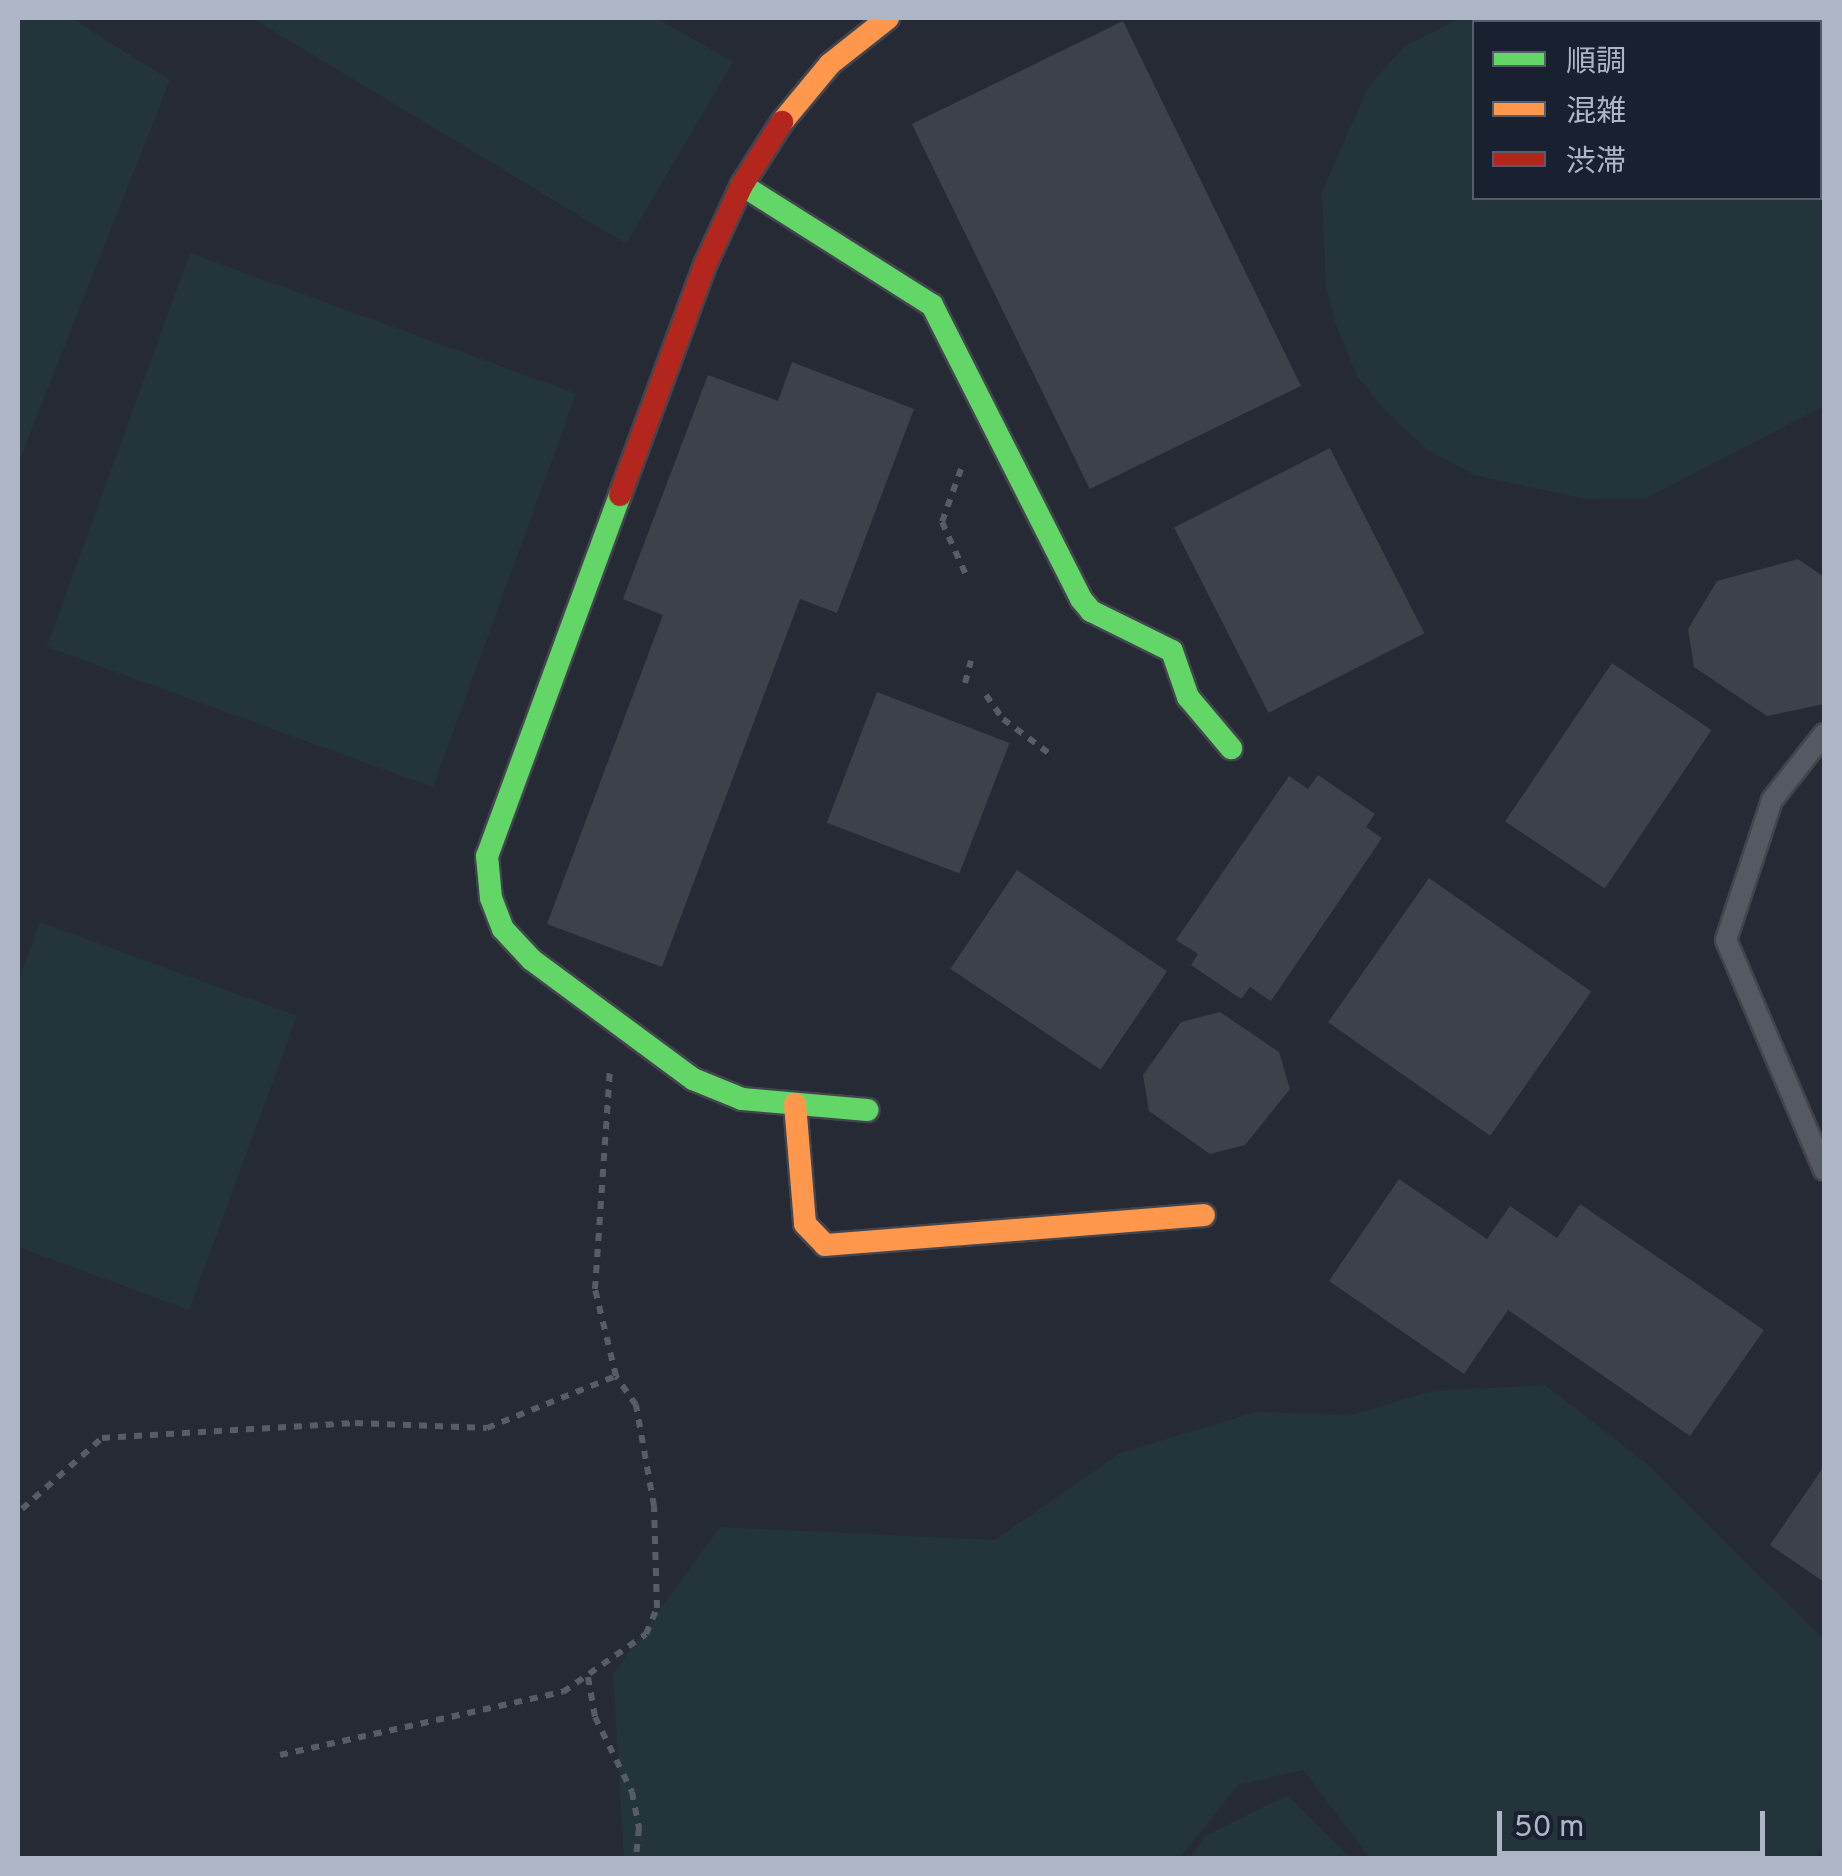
<!DOCTYPE html>
<meta charset="utf-8">
<style>
body{margin:0}
#map{position:relative;width:1842px;height:1876px;overflow:hidden;background:#262a34;font-family:Overpass,"Noto Sans JP",sans-serif}
div>[style]{position:absolute}
[style*='--x']{left:calc(var(--x)*1px);top:calc(var(--y)*1px);width:calc(var(--w)*1px);rotate:calc(var(--a)*1deg)}
.green>*{inset:0;background:#23343a;transform-origin:0 0}
.building>*{inset:0;background:#3d414a;transform-origin:0 0}
.path>*{height:6px;margin-top:-3px;transform-origin:0;background:repeating-linear-gradient(90deg,#575c65 0 8px,transparent 0 16px)}
.roads{filter:drop-shadow(2px 0 #42454d) drop-shadow(-2px 0 #42454d) drop-shadow(0 2px #42454d) drop-shadow(0 -2px #42454d)}
.lane>*{height:20px;margin:-10px;padding:0 10px;transform-origin:10px;border-radius:10px;background:#555962}
.fast>*{height:22px;margin:-11px;padding:0 11px;transform-origin:11px;border-radius:11px;background:#63d668}
.slow>*{height:22px;margin:-11px;padding:0 11px;transform-origin:11px;border-radius:11px;background:#ff974d}
.jam>*{height:22px;margin:-11px;padding:0 11px;transform-origin:11px;border-radius:11px;background:#b3261e}
span{translate:-50% -50%;white-space:nowrap;text-align:center;line-height:1.15;-webkit-text-stroke:8px #19202f;paint-order:stroke}
.frame{position:absolute;inset:0;border:20px solid #aeb5c7;pointer-events:none}
.legend{position:absolute;left:1472px;top:20px;width:350px;height:180px;box-sizing:border-box;background:#19202f;border:2px solid #555c6c;margin:0;padding:12px 18px;list-style:none;font-size:30px;color:#aeb5c7}
.legend li{display:flex;align-items:center;gap:20px;height:50px}
.legend b{width:50px;border:2px solid #555c6c}
.scale{position:absolute;left:1497px;top:1811px;width:268px;height:45px;box-sizing:border-box;border:5px solid #aeb5c7;border-top:0;padding-left:12px;font-size:30px;line-height:35px;white-space:nowrap;color:#aeb5c7;-webkit-text-stroke:8px #19202f;paint-order:stroke}
</style>
<div id="map">
<div class="green">
<div style="clip-path:polygon(18px 18px,71px 18px,170px 80px,18px 464px)"></div>
<div style="clip-path:polygon(252px 18px,657px 18px,733px 62px,626px 244px)"></div>
<div style="clip-path:polygon(evenodd,1461px 18px,1824px 18px,1824px 406px,1646px 498px,1585px 499px,1474px 475px,1429px 451px,1389px 415px,1357px 376px,1336px 325px,1326px 288px,1322px 192px,1368px 87px,1405px 46px,1461px 18px,1820px 22px,1820px 198px,1474px 198px,1474px 22px,1820px 22px)"></div>
<div style="left:190px;top:253px;width:411px;height:419px;rotate:20deg"></div>
<div style="clip-path:polygon(40px 922px,297px 1016px,189px 1310px,18px 1247px,18px 982px)"></div>
<div style="clip-path:polygon(1545px 1385px,1646px 1463px,1824px 1640px,1824px 1843px,1815px 1858px,1370px 1858px,1303px 1770px,1238px 1785px,1180px 1858px,624px 1858px,613px 1674px,720px 1527px,995px 1540px,1120px 1453px,1256px 1412px,1352px 1415px,1432px 1391px)"></div>
<div style="clip-path:polygon(1287px 1795px,1351px 1858px,1190px 1858px,1205px 1836px)"></div>
</div>
<div class="building">
<div style="left:1123px;top:21px;width:406px;height:235px;rotate:64deg"></div>
<div style="clip-path:polygon(792px 362px,914px 409px,837px 613px,800px 599px,662px 967px,547px 924px,663px 615px,623px 599px,708px 375px,778px 401px)"></div>
<div style="left:1330px;top:448px;width:208px;height:175px;rotate:63deg"></div>
<div style="clip-path:polygon(1798px 559px,1824px 577px,1824px 704px,1767px 716px,1694px 667px,1688px 629px,1717px 581px)"></div>
<div style="left:1612px;top:663px;width:120px;height:191px;rotate:34deg"></div>
<div style="left:877px;top:692px;width:142px;height:140px;rotate:21deg"></div>
<div style="clip-path:polygon(1318px 775px,1375px 814px,1366px 827px,1382px 838px,1271px 1001px,1250px 987px,1241px 999px,1191px 965px,1198px 954px,1176px 940px,1289px 776px,1308px 789px)"></div>
<div style="left:1017px;top:870px;width:181px;height:119px;rotate:34deg"></div>
<div style="left:1429px;top:878px;width:198px;height:176px;rotate:35deg"></div>
<div style="clip-path:polygon(1220px 1012px,1279px 1052px,1290px 1089px,1245px 1145px,1210px 1154px,1149px 1111px,1143px 1075px,1181px 1022px)"></div>
<div style="clip-path:polygon(1399px 1179px,1487px 1239px,1510px 1206px,1557px 1238px,1580px 1204px,1764px 1330px,1690px 1436px,1508px 1310px,1464px 1374px,1329px 1281px)"></div>
<div style="clip-path:polygon(1824px 1466px,1824px 1582px,1770px 1545px)"></div>
</div>
<div class="path">
<div style="--x:961;--y:469;--w:56;--a:109.7"></div>
<div style="--x:942;--y:522;--w:58;--a:65.6"></div>
<div style="--x:965;--y:683;--w:23;--a:-75"></div>
<div style="--x:986;--y:695;--w:29;--a:55"></div>
<div style="--x:1003;--y:719;--w:64;--a:36.7"></div>
<div style="--x:22;--y:1509;--w:107;--a:-41.6"></div>
<div style="--x:102;--y:1438;--w:253;--a:-3.4"></div>
<div style="--x:355;--y:1423;--w:132;--a:2.2"></div>
<div style="--x:487;--y:1428;--w:139;--a:-22"></div>
<div style="--x:616;--y:1376;--w:89;--a:-103.6"></div>
<div style="--x:595;--y:1289;--w:219;--a:-86.1"></div>
<div style="--x:588;--y:1677;--w:41;--a:80.1"></div>
<div style="--x:595;--y:1717;--w:84;--a:63.7"></div>
<div style="--x:632;--y:1792;--w:37;--a:79"></div>
<div style="--x:639;--y:1828;--w:30;--a:96"></div>
<div style="--x:280;--y:1755;--w:290;--a:-12.6"></div>
<div style="--x:563;--y:1692;--w:101;--a:-34.9"></div>
<div style="--x:646;--y:1634;--w:28;--a:-67"></div>
<div style="--x:657;--y:1608;--w:102;--a:-91.7"></div>
<div style="--x:654;--y:1506;--w:103;--a:-100.1"></div>
<div style="--x:636;--y:1405;--w:35;--a:-125"></div>
</div>
<div class="roads">
<div class="lane">
<div style="--x:1824;--y:734;--w:84;--a:128.2"></div>
<div style="--x:1772;--y:800;--w:147;--a:108.2"></div>
<div style="--x:1726;--y:940;--w:250;--a:66.9"></div>
</div>
<div class="fast">
<div style="--x:742;--y:185;--w:225;--a:32.3"></div>
<div style="--x:932;--y:305;--w:330;--a:63.1"></div>
<div style="--x:1081;--y:599;--w:16;--a:50"></div>
<div style="--x:1091;--y:611;--w:90;--a:26.3"></div>
<div style="--x:1172;--y:651;--w:49;--a:70.8"></div>
<div style="--x:1188;--y:697;--w:67;--a:49.9"></div>
<div style="--x:620;--y:495;--w:385;--a:110.2"></div>
<div style="--x:487;--y:856;--w:42;--a:84.6"></div>
<div style="--x:491;--y:898;--w:33;--a:69"></div>
<div style="--x:503;--y:929;--w:42;--a:46.9"></div>
<div style="--x:532;--y:960;--w:200;--a:36.5"></div>
<div style="--x:693;--y:1079;--w:53;--a:22.2"></div>
<div style="--x:742;--y:1099;--w:126;--a:5"></div>
</div>
<div class="slow">
<div style="--x:782;--y:122;--w:75;--a:-50.4"></div>
<div style="--x:830;--y:64;--w:74;--a:-38.4"></div>
<div style="--x:795;--y:1104;--w:120;--a:85.2"></div>
<div style="--x:805;--y:1224;--w:29;--a:46"></div>
<div style="--x:825;--y:1245;--w:380;--a:-4.5"></div>
</div>
<div class="jam">
<div style="--x:620;--y:495;--w:245;--a:-69.7"></div>
<div style="--x:705;--y:265;--w:88;--a:-65.2"></div>
<div style="--x:742;--y:185;--w:75;--a:-57.6"></div>
</div>
</div>
<div class="frame"></div>
<ul class="legend">
<li><b style="height:12px;background:#63d668"></b>順調</li>
<li><b style="height:12px;background:#ff974d"></b>混雑</li>
<li><b style="height:12px;background:#b3261e"></b>渋滞</li>
</ul>
<div class="scale">50 m</div>
</div>
